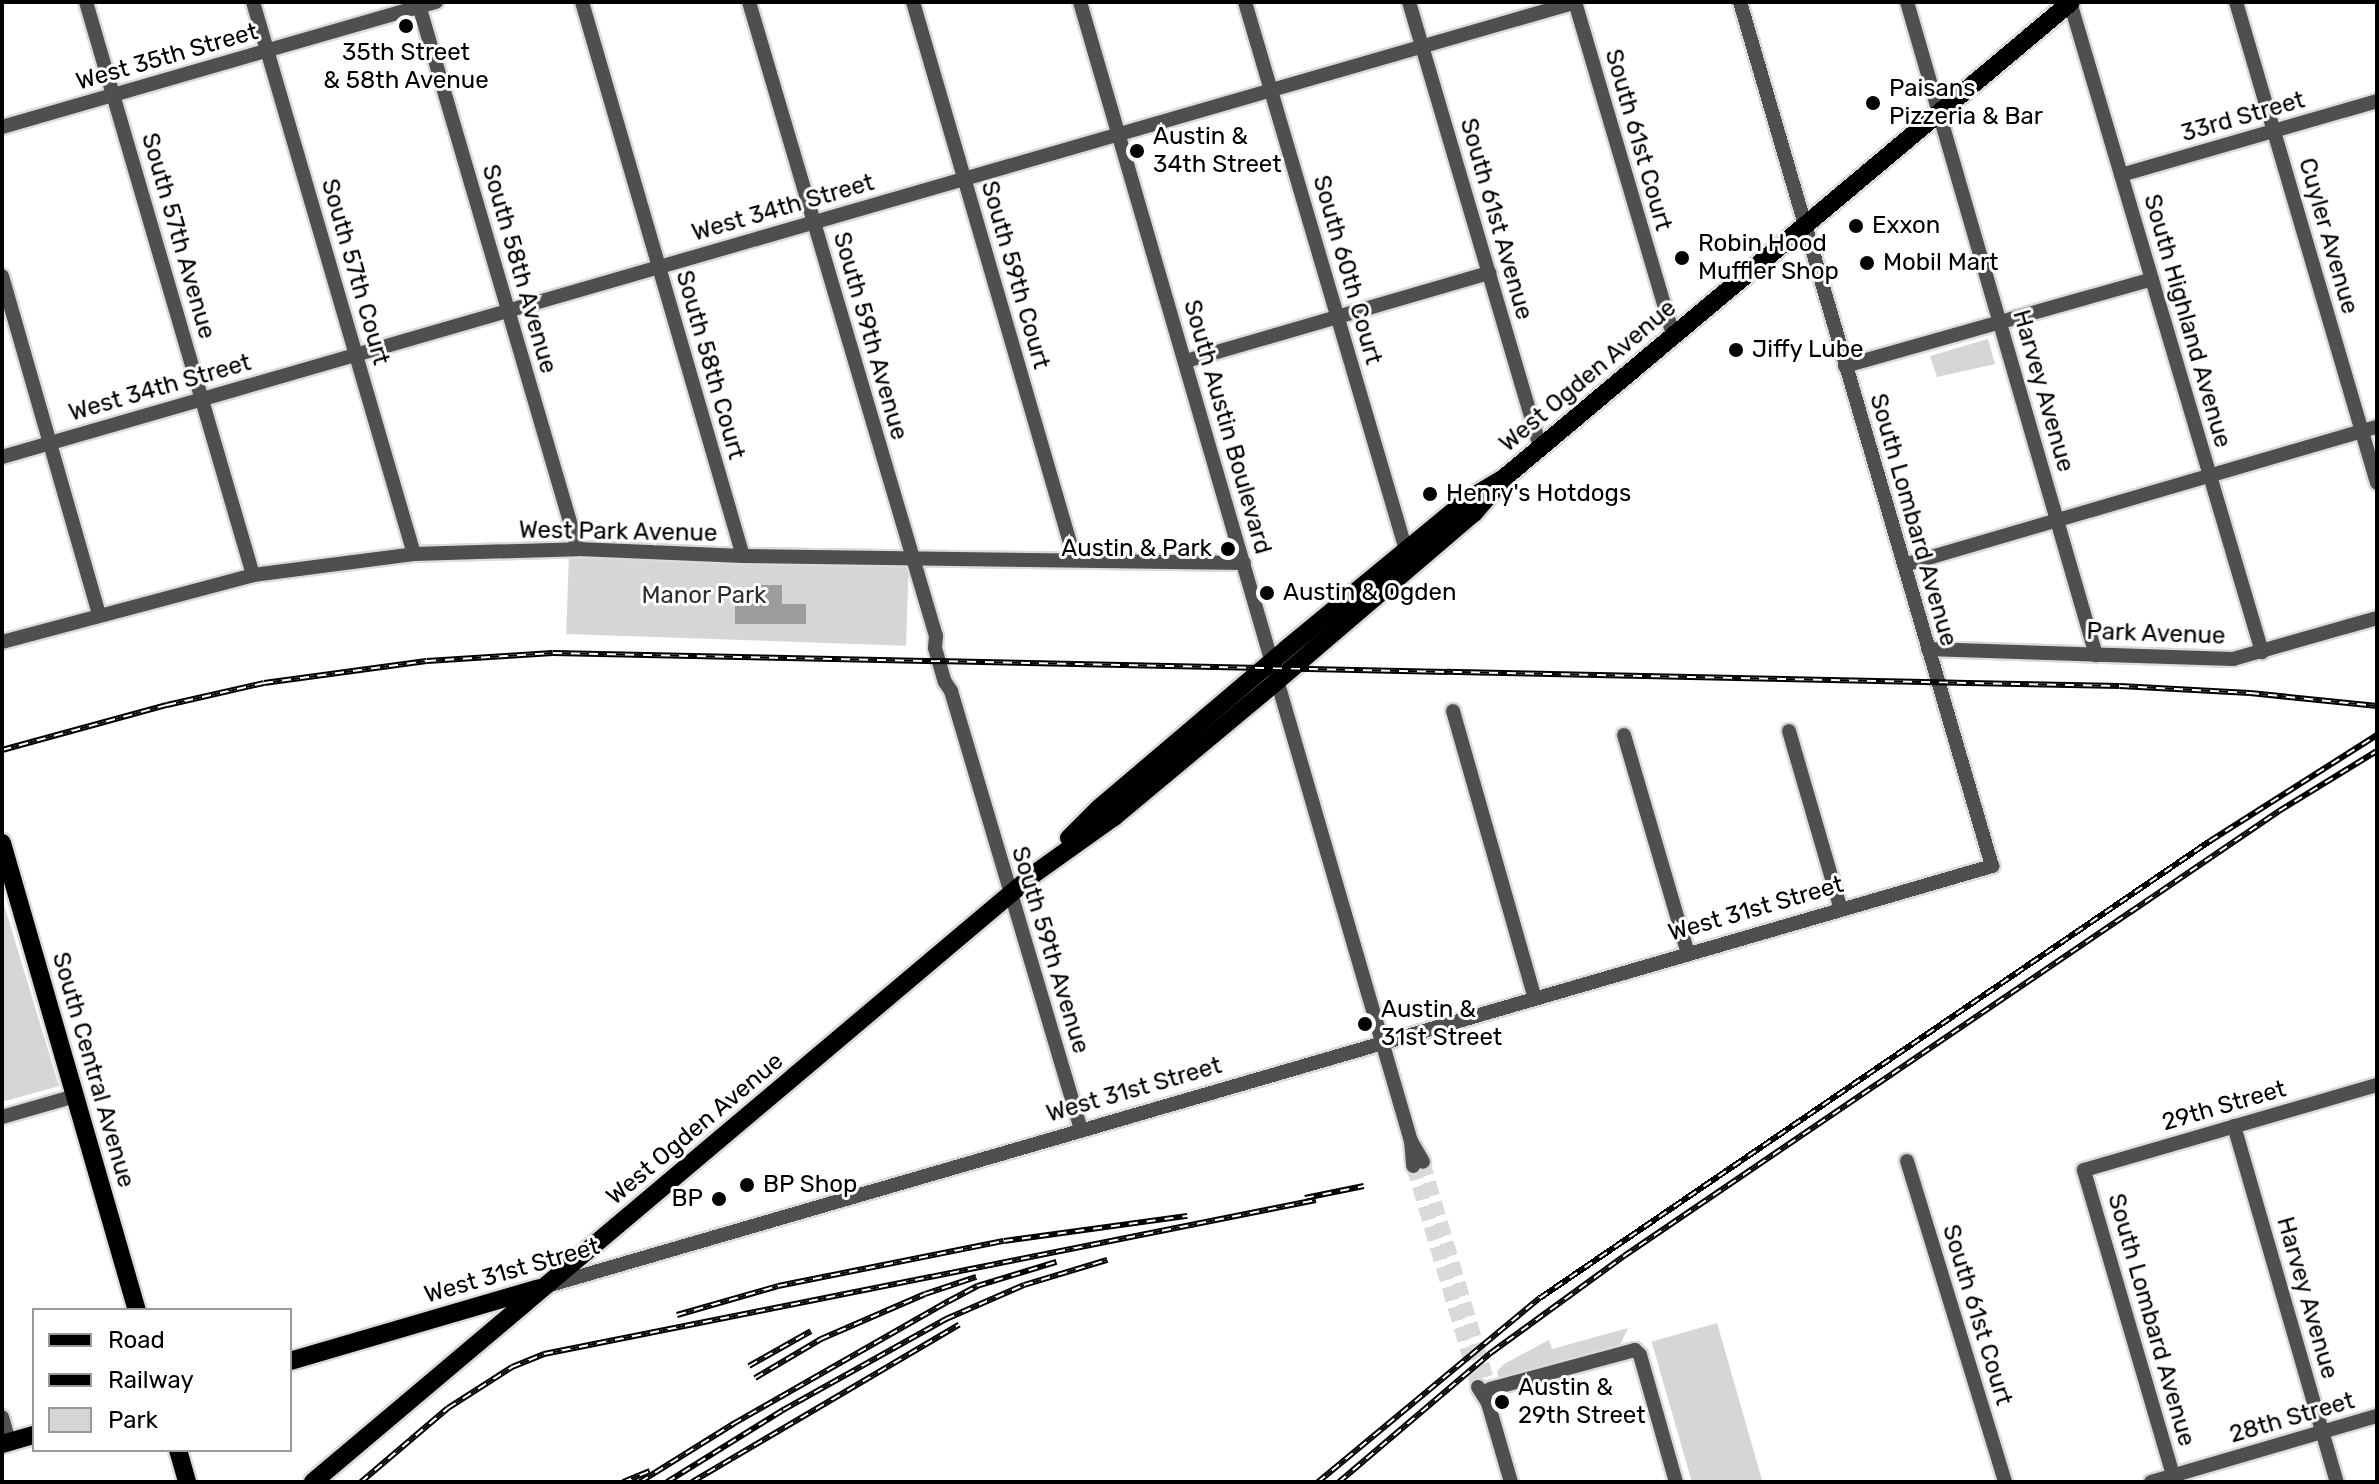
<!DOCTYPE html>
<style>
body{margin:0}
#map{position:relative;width:2379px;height:1484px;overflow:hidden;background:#fff;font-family:Rubik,sans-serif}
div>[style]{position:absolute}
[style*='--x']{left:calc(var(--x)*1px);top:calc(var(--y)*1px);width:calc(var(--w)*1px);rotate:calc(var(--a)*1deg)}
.green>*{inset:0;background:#d6d6d6;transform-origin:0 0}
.water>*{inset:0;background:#9d9d9d}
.minor-tunnel>*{height:14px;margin-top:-7px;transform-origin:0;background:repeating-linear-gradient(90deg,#d9d9d9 0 14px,transparent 0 21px)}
.roads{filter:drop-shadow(2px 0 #dbdbdb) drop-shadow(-2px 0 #dbdbdb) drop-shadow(0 2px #dbdbdb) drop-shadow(0 -2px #dbdbdb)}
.minor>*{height:14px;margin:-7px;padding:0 7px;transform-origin:7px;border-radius:7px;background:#4f4f4f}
.major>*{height:18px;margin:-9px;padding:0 9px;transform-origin:9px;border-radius:9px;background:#000}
.rail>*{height:6px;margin-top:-3px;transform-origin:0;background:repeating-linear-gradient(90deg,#fff 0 9px,#000 0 18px);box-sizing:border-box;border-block:2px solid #000}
.dots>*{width:22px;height:22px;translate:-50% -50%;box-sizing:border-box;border:4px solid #fff;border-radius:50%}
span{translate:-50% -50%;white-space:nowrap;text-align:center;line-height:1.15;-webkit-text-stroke:6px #fff;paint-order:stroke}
.poi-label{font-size:24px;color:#000}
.left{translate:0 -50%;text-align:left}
.right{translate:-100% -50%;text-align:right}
.street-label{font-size:24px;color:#000}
.park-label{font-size:24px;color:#2d2d2d}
.frame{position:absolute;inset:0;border:4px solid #000;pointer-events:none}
.legend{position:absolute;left:32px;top:1308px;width:260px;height:144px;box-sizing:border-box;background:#fff;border:2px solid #999;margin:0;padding:10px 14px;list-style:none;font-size:24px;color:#000}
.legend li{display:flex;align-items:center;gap:16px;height:40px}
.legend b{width:40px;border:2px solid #999}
</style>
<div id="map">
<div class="green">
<div style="clip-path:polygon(1988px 339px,1995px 364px,1937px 377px,1930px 356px)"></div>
<div style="left:569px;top:553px;width:340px;height:81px;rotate:2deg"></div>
<div style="clip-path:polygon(2px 898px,59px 1086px,2px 1102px)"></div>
<div style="left:1717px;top:1323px;width:165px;height:68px;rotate:74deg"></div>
<div style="clip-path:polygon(1628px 1328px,1620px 1345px,1499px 1379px,1497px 1371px,1504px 1364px,1549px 1340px,1552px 1349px)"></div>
</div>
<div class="water">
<div style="clip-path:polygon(761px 585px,782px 585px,782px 604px,806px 604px,806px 624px,735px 624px,735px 603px,760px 604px)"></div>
</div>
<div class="minor-tunnel">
<div style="--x:1423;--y:1162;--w:226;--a:73.6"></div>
<div style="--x:1413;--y:1166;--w:230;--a:73.6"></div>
</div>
<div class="roads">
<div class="minor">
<div style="--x:86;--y:2;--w:597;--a:73.75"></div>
<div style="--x:253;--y:2;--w:575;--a:73.74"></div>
<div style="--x:418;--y:2;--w:570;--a:73.7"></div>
<div style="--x:582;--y:2;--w:577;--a:73.8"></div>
<div style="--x:749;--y:2;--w:661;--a:73.57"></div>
<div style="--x:936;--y:636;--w:12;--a:95"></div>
<div style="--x:935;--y:648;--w:35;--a:74"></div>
<div style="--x:945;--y:682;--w:11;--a:56"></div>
<div style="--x:951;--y:691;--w:458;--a:73.5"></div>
<div style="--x:913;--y:2;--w:581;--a:73.81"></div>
<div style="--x:1080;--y:2;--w:1186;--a:73.8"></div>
<div style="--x:1411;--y:1141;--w:25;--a:85"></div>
<div style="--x:1245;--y:2;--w:571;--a:73.63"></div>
<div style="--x:1409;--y:2;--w:465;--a:73.6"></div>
<div style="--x:1575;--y:2;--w:348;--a:73.6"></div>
<div style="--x:1907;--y:2;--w:680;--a:73.86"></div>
<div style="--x:2070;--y:2;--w:678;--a:73.54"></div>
<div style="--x:2236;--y:2;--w:501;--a:73.66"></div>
<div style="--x:2;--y:127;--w:452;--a:-16.1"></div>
<div style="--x:2121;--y:175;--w:266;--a:-16.1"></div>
<div style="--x:2;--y:276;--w:352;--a:74"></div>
<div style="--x:1186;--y:361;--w:316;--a:-16.2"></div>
<div style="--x:1845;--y:366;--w:319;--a:-15.8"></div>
<div style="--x:2;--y:457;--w:1638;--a:-16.12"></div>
<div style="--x:1904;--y:565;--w:493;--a:-16.3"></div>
<div style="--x:2;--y:642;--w:260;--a:-14.9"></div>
<div style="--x:253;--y:575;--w:162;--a:-7.4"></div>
<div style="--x:414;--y:554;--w:164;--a:-1.7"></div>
<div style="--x:578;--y:549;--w:165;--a:2.4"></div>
<div style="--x:743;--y:556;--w:501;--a:0.8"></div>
<div style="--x:1928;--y:649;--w:305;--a:1.9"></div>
<div style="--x:2233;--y:659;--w:150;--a:-15.9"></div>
<div style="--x:1453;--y:711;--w:299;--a:74.1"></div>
<div style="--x:1789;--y:731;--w:186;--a:73.8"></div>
<div style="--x:1624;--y:735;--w:228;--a:73.7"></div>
<div style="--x:2;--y:1117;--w:76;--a:-16"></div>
<div style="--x:2234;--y:1126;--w:371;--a:73.9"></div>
<div style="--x:1411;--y:1141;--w:24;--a:60"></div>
<div style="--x:1907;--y:1161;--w:336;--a:73"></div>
<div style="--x:550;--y:1285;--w:1502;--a:-16.2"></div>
<div style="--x:1992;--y:866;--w:900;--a:-106.26"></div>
<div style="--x:1478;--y:1387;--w:19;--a:58"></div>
<div style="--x:1488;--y:1403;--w:82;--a:73.8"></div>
<div style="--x:1490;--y:1389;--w:150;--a:-15.1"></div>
<div style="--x:1635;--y:1350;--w:7;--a:45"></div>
<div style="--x:1640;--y:1355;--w:132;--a:74.2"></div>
<div style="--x:2;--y:1417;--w:26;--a:74"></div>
<div style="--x:2151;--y:1482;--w:235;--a:-16.3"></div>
<div style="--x:2175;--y:1482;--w:325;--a:-106.3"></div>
<div style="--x:2084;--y:1170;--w:305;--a:-16.2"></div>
</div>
<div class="major">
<div style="--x:1069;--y:838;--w:42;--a:-45"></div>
<div style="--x:1099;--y:808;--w:244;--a:-40.3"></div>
<div style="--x:1285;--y:650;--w:236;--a:-39.5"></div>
<div style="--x:1467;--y:500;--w:43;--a:-30.7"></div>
<div style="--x:1504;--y:478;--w:740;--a:-40.01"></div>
<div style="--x:2;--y:843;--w:486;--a:73.9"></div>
<div style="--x:290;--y:1361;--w:259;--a:-16.3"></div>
<div style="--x:2;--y:1444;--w:33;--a:-16"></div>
<div style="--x:178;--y:1450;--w:33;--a:74"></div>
<div style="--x:313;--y:1482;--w:943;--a:-40.14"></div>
<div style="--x:1034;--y:874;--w:98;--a:-35.5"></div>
<div style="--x:1114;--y:817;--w:212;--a:-39.8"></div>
<div style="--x:1277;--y:681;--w:259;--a:-40.5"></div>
<div style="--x:1474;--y:513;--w:46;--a:-49.4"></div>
</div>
</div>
<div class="rail">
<div style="--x:2;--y:750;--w:171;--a:-15.3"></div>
<div style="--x:167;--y:705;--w:99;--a:-12.8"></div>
<div style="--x:264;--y:683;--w:164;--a:-7.7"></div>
<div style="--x:427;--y:661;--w:126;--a:-3.6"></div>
<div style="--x:553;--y:653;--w:1567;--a:1.21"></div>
<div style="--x:2120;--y:686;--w:130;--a:3.1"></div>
<div style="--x:2250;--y:693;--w:128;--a:5.8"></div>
<div style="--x:1305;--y:1198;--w:60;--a:-11.5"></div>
<div style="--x:677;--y:1315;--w:105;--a:-16"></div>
<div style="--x:778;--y:1286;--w:230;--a:-11.3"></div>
<div style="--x:1004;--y:1241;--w:185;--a:-7.8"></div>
<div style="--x:749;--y:1366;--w:71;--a:-29.4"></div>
<div style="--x:755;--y:1378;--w:77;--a:-30.6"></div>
<div style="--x:821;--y:1339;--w:113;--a:-23.4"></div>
<div style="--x:925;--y:1294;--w:54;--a:-18.4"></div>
<div style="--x:361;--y:1482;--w:114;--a:-40.4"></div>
<div style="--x:448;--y:1408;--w:76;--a:-32.6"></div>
<div style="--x:512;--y:1367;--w:35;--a:-22"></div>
<div style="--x:544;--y:1354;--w:787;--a:-11.28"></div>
<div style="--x:623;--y:1482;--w:29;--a:-22"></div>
<div style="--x:640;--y:1482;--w:110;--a:-31.9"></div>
<div style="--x:733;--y:1424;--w:249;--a:-29.7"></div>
<div style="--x:949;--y:1301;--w:32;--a:-28"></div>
<div style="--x:977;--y:1286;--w:83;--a:-16.9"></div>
<div style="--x:667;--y:1482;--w:137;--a:-31.8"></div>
<div style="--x:783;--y:1410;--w:187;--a:-29.2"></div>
<div style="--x:946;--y:1319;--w:85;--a:-23.6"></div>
<div style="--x:1024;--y:1285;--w:87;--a:-16.8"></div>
<div style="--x:692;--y:1482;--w:310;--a:-30.5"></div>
<div style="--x:1318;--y:1482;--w:288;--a:-39.7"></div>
<div style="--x:1540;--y:1298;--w:811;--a:-34.3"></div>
<div style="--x:2210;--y:841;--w:198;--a:-32.4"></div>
<div style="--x:1339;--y:1482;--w:201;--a:-40.4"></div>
<div style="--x:1492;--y:1352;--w:163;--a:-36"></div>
<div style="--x:1624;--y:1256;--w:792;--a:-34.19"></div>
<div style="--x:2279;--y:811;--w:115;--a:-31.5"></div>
</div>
<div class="dots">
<div style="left:406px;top:26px;background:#000"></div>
<div style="left:1873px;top:103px;background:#000"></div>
<div style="left:1137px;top:151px;background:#000"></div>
<div style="left:1856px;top:226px;background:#000"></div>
<div style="left:1682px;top:258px;background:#000"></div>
<div style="left:1867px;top:263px;background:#000"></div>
<div style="left:1736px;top:350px;background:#000"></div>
<div style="left:1430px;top:494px;background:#000"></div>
<div style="left:1228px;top:549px;background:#000"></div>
<div style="left:1267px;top:593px;background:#000"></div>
<div style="left:1365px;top:1024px;background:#000"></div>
<div style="left:747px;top:1185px;background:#000"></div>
<div style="left:719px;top:1199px;background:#000"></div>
<div style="left:1502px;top:1402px;background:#000"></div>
</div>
<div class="poi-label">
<span style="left:406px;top:67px">35th Street<br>&amp; 58th Avenue</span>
<span class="left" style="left:1889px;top:103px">Paisans<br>Pizzeria &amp; Bar</span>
<span class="left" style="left:1153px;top:151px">Austin &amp;<br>34th Street</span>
<span class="left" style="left:1872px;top:226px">Exxon</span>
<span class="left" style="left:1698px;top:258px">Robin Hood<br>Muffler Shop</span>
<span class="left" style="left:1883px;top:263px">Mobil Mart</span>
<span class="left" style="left:1752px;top:350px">Jiffy Lube</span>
<span class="left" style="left:1446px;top:494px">Henry's Hotdogs</span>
<span class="right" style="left:1212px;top:549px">Austin &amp; Park</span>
<span class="left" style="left:1283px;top:593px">Austin &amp; Ogden</span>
<span class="left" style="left:1381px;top:1024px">Austin &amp;<br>31st Street</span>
<span class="left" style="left:763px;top:1185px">BP Shop</span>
<span class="right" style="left:703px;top:1199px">BP</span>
<span class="left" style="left:1518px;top:1402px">Austin &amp;<br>29th Street</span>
</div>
<div class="street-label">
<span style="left:167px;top:57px;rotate:-16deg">West 35th Street</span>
<span style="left:2243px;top:117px;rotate:-16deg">33rd Street</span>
<span style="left:1638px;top:140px;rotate:74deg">South 61st Court</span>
<span style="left:783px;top:208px;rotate:-16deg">West 34th Street</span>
<span style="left:1496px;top:219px;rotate:74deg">South 61st Avenue</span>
<span style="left:178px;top:236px;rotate:74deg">South 57th Avenue</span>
<span style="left:2328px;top:236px;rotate:74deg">Cuyler Avenue</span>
<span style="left:519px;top:269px;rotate:74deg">South 58th Avenue</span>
<span style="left:1347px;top:270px;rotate:74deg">South 60th Court</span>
<span style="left:355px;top:272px;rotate:74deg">South 57th Court</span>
<span style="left:1015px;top:275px;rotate:74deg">South 59th Court</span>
<span style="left:2187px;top:321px;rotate:74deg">South Highland Avenue</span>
<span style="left:870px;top:336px;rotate:74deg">South 59th Avenue</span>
<span style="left:710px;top:365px;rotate:74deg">South 58th Court</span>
<span style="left:1588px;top:376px;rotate:-40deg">West Ogden Avenue</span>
<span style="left:160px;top:388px;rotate:-16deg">West 34th Street</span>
<span style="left:2043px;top:391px;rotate:74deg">Harvey Avenue</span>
<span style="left:1227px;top:427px;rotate:74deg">South Austin Boulevard</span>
<span style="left:1913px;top:520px;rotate:74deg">South Lombard Avenue</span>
<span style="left:618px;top:532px;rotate:1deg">West Park Avenue</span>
<span style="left:2156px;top:634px;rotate:2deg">Park Avenue</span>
<span style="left:1756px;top:909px;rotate:-16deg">West 31st Street</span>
<span style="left:1050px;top:950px;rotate:73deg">South 59th Avenue</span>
<span style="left:93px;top:1070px;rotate:74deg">South Central Avenue</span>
<span style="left:1134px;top:1090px;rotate:-16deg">West 31st Street</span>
<span style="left:2224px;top:1106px;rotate:-16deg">29th Street</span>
<span style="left:695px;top:1129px;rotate:-40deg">West Ogden Avenue</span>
<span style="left:512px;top:1271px;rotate:-16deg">West 31st Street</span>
<span style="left:2307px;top:1298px;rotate:74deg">Harvey Avenue</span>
<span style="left:1977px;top:1315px;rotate:73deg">South 61st Court</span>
<span style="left:2151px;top:1320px;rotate:74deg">South Lombard Avenue</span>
<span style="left:2292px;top:1418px;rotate:-16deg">28th Street</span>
</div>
<div class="park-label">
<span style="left:704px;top:596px">Manor Park</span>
</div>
<div class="frame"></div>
<ul class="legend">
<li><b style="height:10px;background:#000"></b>Road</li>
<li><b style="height:10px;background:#000"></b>Railway</li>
<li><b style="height:22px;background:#d6d6d6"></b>Park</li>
</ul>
</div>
